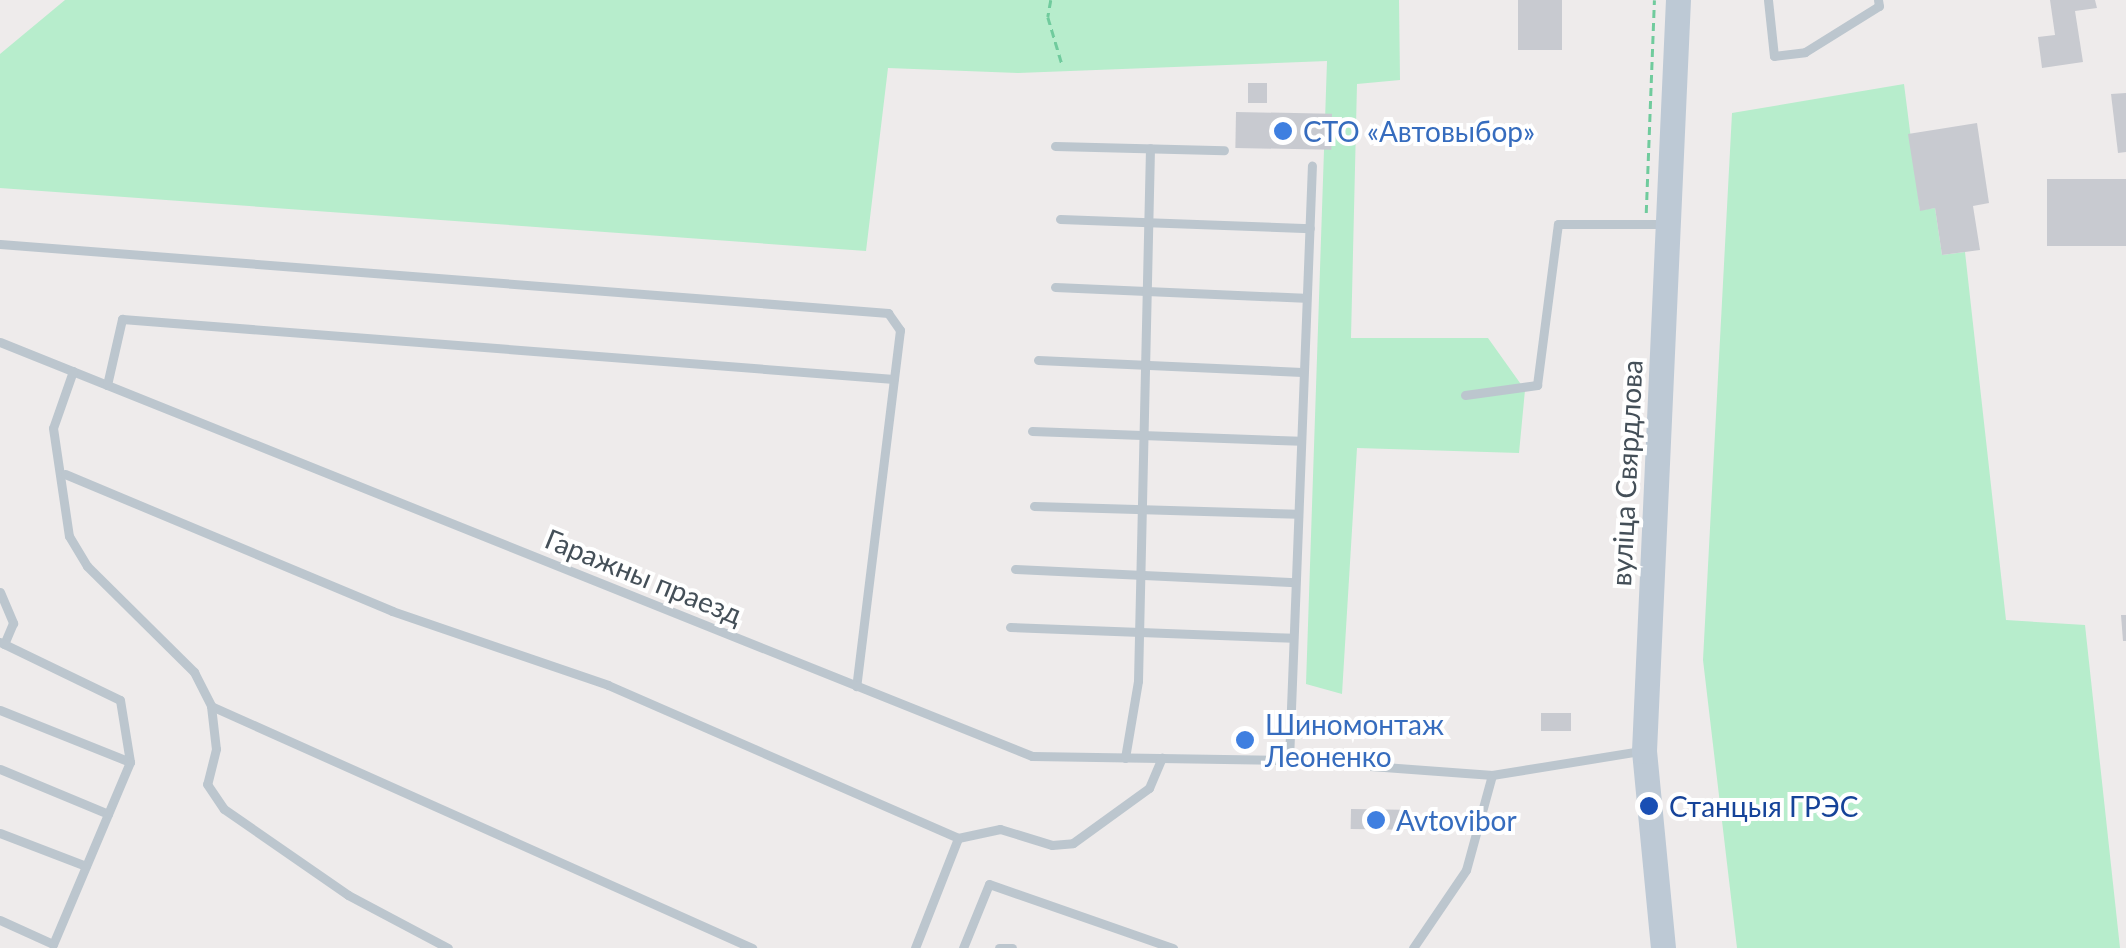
<!DOCTYPE html>
<meta charset="utf-8">
<style>
body{margin:0}
#map{position:relative;width:2126px;height:948px;overflow:hidden;background:#eeebeb;font-family:Lato,sans-serif}
div>[style]{position:absolute}
[style*='--x']{left:calc(var(--x)*1px);top:calc(var(--y)*1px);width:calc(var(--w)*1px);rotate:calc(var(--a)*1deg)}
.green>*{inset:0;background:#b7edcc}
.building>*{inset:0;background:#c8cad0;transform-origin:0 0}
.path>*{height:2.5px;margin-top:-1.25px;transform-origin:0;background:repeating-linear-gradient(90deg,#70cb9d 0 8px,transparent 0 13px)}
.service>*{height:9px;margin:-4.5px;padding:0 4.5px;transform-origin:4.5px;border-radius:4.5px;background:#bcc6ce}
.secondary>*{height:25px;margin:-12.5px;padding:0 12.5px;transform-origin:12.5px;border-radius:12.5px;background:#bdc9d5}
.dots>*{width:28px;height:28px;translate:-50% -50%;box-sizing:border-box;border:5px solid #fff;border-radius:50%}
span{translate:-50% -50%;white-space:nowrap;text-align:center;line-height:1.15;-webkit-text-stroke:8px #fff;paint-order:stroke}
.shop-label{font-size:28px;color:#366cbe}
.left{translate:0 -50%;text-align:left}
.street-label{font-size:28px;color:#444f58}
.transit-label{font-size:28px;color:#164399}
</style>
<div id="map">
<div class="green">
<div style="clip-path:polygon(65px 0,1399px 0,1400px 80px,1357px 84px,1351px 338px,1488px 338px,1525px 390px,1519px 453px,1357px 448px,1342px 694px,1306px 684px,1327px 61px,1018px 73px,888px 68px,866px 251px,0 188px,0 54px)"></div>
<div style="clip-path:polygon(1904px 84px,1920px 210px,1935px 208px,1942px 255px,1965px 252px,2006px 620px,2085px 625px,2120px 948px,1737px 948px,1703px 660px,1732px 113px)"></div>
</div>
<div class="building">
<div style="left:1518px;top:0;width:44px;height:50px"></div>
<div style="clip-path:polygon(2050px 0,2095px 0,2097px 8px,2075px 11px,2083px 62px,2042px 68px,2038px 37px,2055px 35px)"></div>
<div style="left:1248px;top:83px;width:19px;height:20px"></div>
<div style="clip-path:polygon(2126px 93px,2126px 152px,2118px 153px,2111px 94px)"></div>
<div style="left:1236px;top:112px;width:96px;height:36px;rotate:1deg"></div>
<div style="clip-path:polygon(1977px 123px,1989px 203px,1973px 206px,1980px 250px,1942px 255px,1935px 208px,1920px 211px,1908px 134px)"></div>
<div style="left:2126px;top:179px;width:67px;height:79px;rotate:90deg"></div>
<div style="clip-path:polygon(2121px 615px,2126px 615px,2126px 641px,2123px 641px)"></div>
<div style="left:1571px;top:713px;width:18px;height:30px;rotate:90deg"></div>
<div style="left:1351px;top:809px;width:50px;height:20px;rotate:1deg"></div>
</div>
<div class="path">
<div style="--x:1051;--y:0;--w:17;--a:100"></div>
<div style="--x:1048;--y:17;--w:49;--a:73.4"></div>
<div style="--x:1646;--y:213;--w:213;--a:-87.8"></div>
</div>
<div class="service">
<div style="--x:1768;--y:0;--w:56;--a:83.9"></div>
<div style="--x:1774;--y:56;--w:31;--a:-7"></div>
<div style="--x:1805;--y:52;--w:87;--a:-31.9"></div>
<div style="--x:1879;--y:6;--w:6;--a:-99"></div>
<div style="--x:1055;--y:146;--w:169;--a:1.4"></div>
<div style="--x:1060;--y:219;--w:250;--a:2.1"></div>
<div style="--x:0;--y:244;--w:891;--a:4.44"></div>
<div style="--x:888;--y:313;--w:21;--a:55"></div>
<div style="--x:900;--y:330;--w:359;--a:97"></div>
<div style="--x:1055;--y:287;--w:249;--a:2.5"></div>
<div style="--x:0;--y:342;--w:1112;--a:21.86"></div>
<div style="--x:1032;--y:756;--w:257;--a:0.9"></div>
<div style="--x:1289;--y:760;--w:204;--a:4.2"></div>
<div style="--x:1492;--y:775;--w:151;--a:-9.2"></div>
<div style="--x:1038;--y:360;--w:264;--a:2.6"></div>
<div style="--x:73;--y:371;--w:60;--a:109.3"></div>
<div style="--x:53;--y:428;--w:109;--a:81.6"></div>
<div style="--x:69;--y:536;--w:35;--a:59"></div>
<div style="--x:87;--y:566;--w:151;--a:44.7"></div>
<div style="--x:194;--y:672;--w:38;--a:63"></div>
<div style="--x:211;--y:706;--w:593;--a:24.1"></div>
<div style="--x:107;--y:385;--w:68;--a:-77.2"></div>
<div style="--x:122;--y:319;--w:774;--a:4.44"></div>
<div style="--x:1465;--y:395;--w:73;--a:-7.9"></div>
<div style="--x:1537;--y:385;--w:162;--a:-82.6"></div>
<div style="--x:1558;--y:224;--w:107;--a:0"></div>
<div style="--x:1032;--y:431;--w:268;--a:2.1"></div>
<div style="--x:65;--y:474;--w:355;--a:22.7"></div>
<div style="--x:392;--y:611;--w:228;--a:18.9"></div>
<div style="--x:608;--y:685;--w:382;--a:23.6"></div>
<div style="--x:958;--y:838;--w:43;--a:-12.1"></div>
<div style="--x:1000;--y:829;--w:54;--a:17.1"></div>
<div style="--x:1052;--y:845;--w:21;--a:-5"></div>
<div style="--x:1073;--y:843;--w:94;--a:-35.9"></div>
<div style="--x:1149;--y:788;--w:33;--a:-67"></div>
<div style="--x:1034;--y:506;--w:263;--a:1.7"></div>
<div style="--x:1015;--y:569;--w:280;--a:2.7"></div>
<div style="--x:0;--y:592;--w:34;--a:67"></div>
<div style="--x:13;--y:623;--w:23;--a:113"></div>
<div style="--x:1010;--y:627;--w:283;--a:2.2"></div>
<div style="--x:0;--y:642;--w:133;--a:25.8"></div>
<div style="--x:120;--y:700;--w:63;--a:80.8"></div>
<div style="--x:211;--y:706;--w:43;--a:83.4"></div>
<div style="--x:216;--y:749;--w:36;--a:104"></div>
<div style="--x:207;--y:784;--w:30;--a:56"></div>
<div style="--x:224;--y:809;--w:151;--a:34.7"></div>
<div style="--x:348;--y:895;--w:113;--a:27.9"></div>
<div style="--x:0;--y:710;--w:140;--a:21.8"></div>
<div style="--x:130;--y:762;--w:198;--a:112.9"></div>
<div style="--x:53;--y:944;--w:58;--a:-155.6"></div>
<div style="--x:1125;--y:758;--w:78;--a:-80.4"></div>
<div style="--x:1138;--y:681;--w:533;--a:-88.71"></div>
<div style="--x:1289;--y:760;--w:595;--a:-87.79"></div>
<div style="--x:0;--y:769;--w:117;--a:22.6"></div>
<div style="--x:0;--y:833;--w:92;--a:21"></div>
<div style="--x:915;--y:948;--w:118;--a:-68.6"></div>
<div style="--x:963;--y:948;--w:69;--a:-67.9"></div>
<div style="--x:989;--y:884;--w:195;--a:19.2"></div>
<div style="--x:999;--y:948;--w:13;--a:0"></div>
<div style="--x:1413;--y:948;--w:94;--a:-55.8"></div>
<div style="--x:1466;--y:870;--w:98;--a:-74.7"></div>
</div>
<div class="secondary">
<div style="--x:1663;--y:948;--w:198;--a:-95.5"></div>
<div style="--x:1644;--y:751;--w:752;--a:-87.41"></div>
</div>
<div class="dots">
<div style="left:1283px;top:131px;background:#3f7fe0"></div>
<div style="left:1245px;top:740px;background:#3f7fe0"></div>
<div style="left:1649px;top:806px;background:#1a4fb4"></div>
<div style="left:1376px;top:820px;background:#3f7fe0"></div>
</div>
<div class="shop-label">
<span class="left" style="left:1303px;top:131px">СТО «Автовыбор»</span>
<span class="left" style="left:1265px;top:740px">Шиномонтаж<br>Леоненко</span>
<span class="left" style="left:1396px;top:820px">Avtovibor</span>
</div>
<div class="street-label">
<span style="left:1626px;top:473px;rotate:-87deg">вуліца Свярдлова</span>
<span style="left:644px;top:576px;rotate:22deg">Гаражны праезд</span>
</div>
<div class="transit-label">
<span class="left" style="left:1669px;top:806px">Станцыя ГРЭС</span>
</div>
</div>
